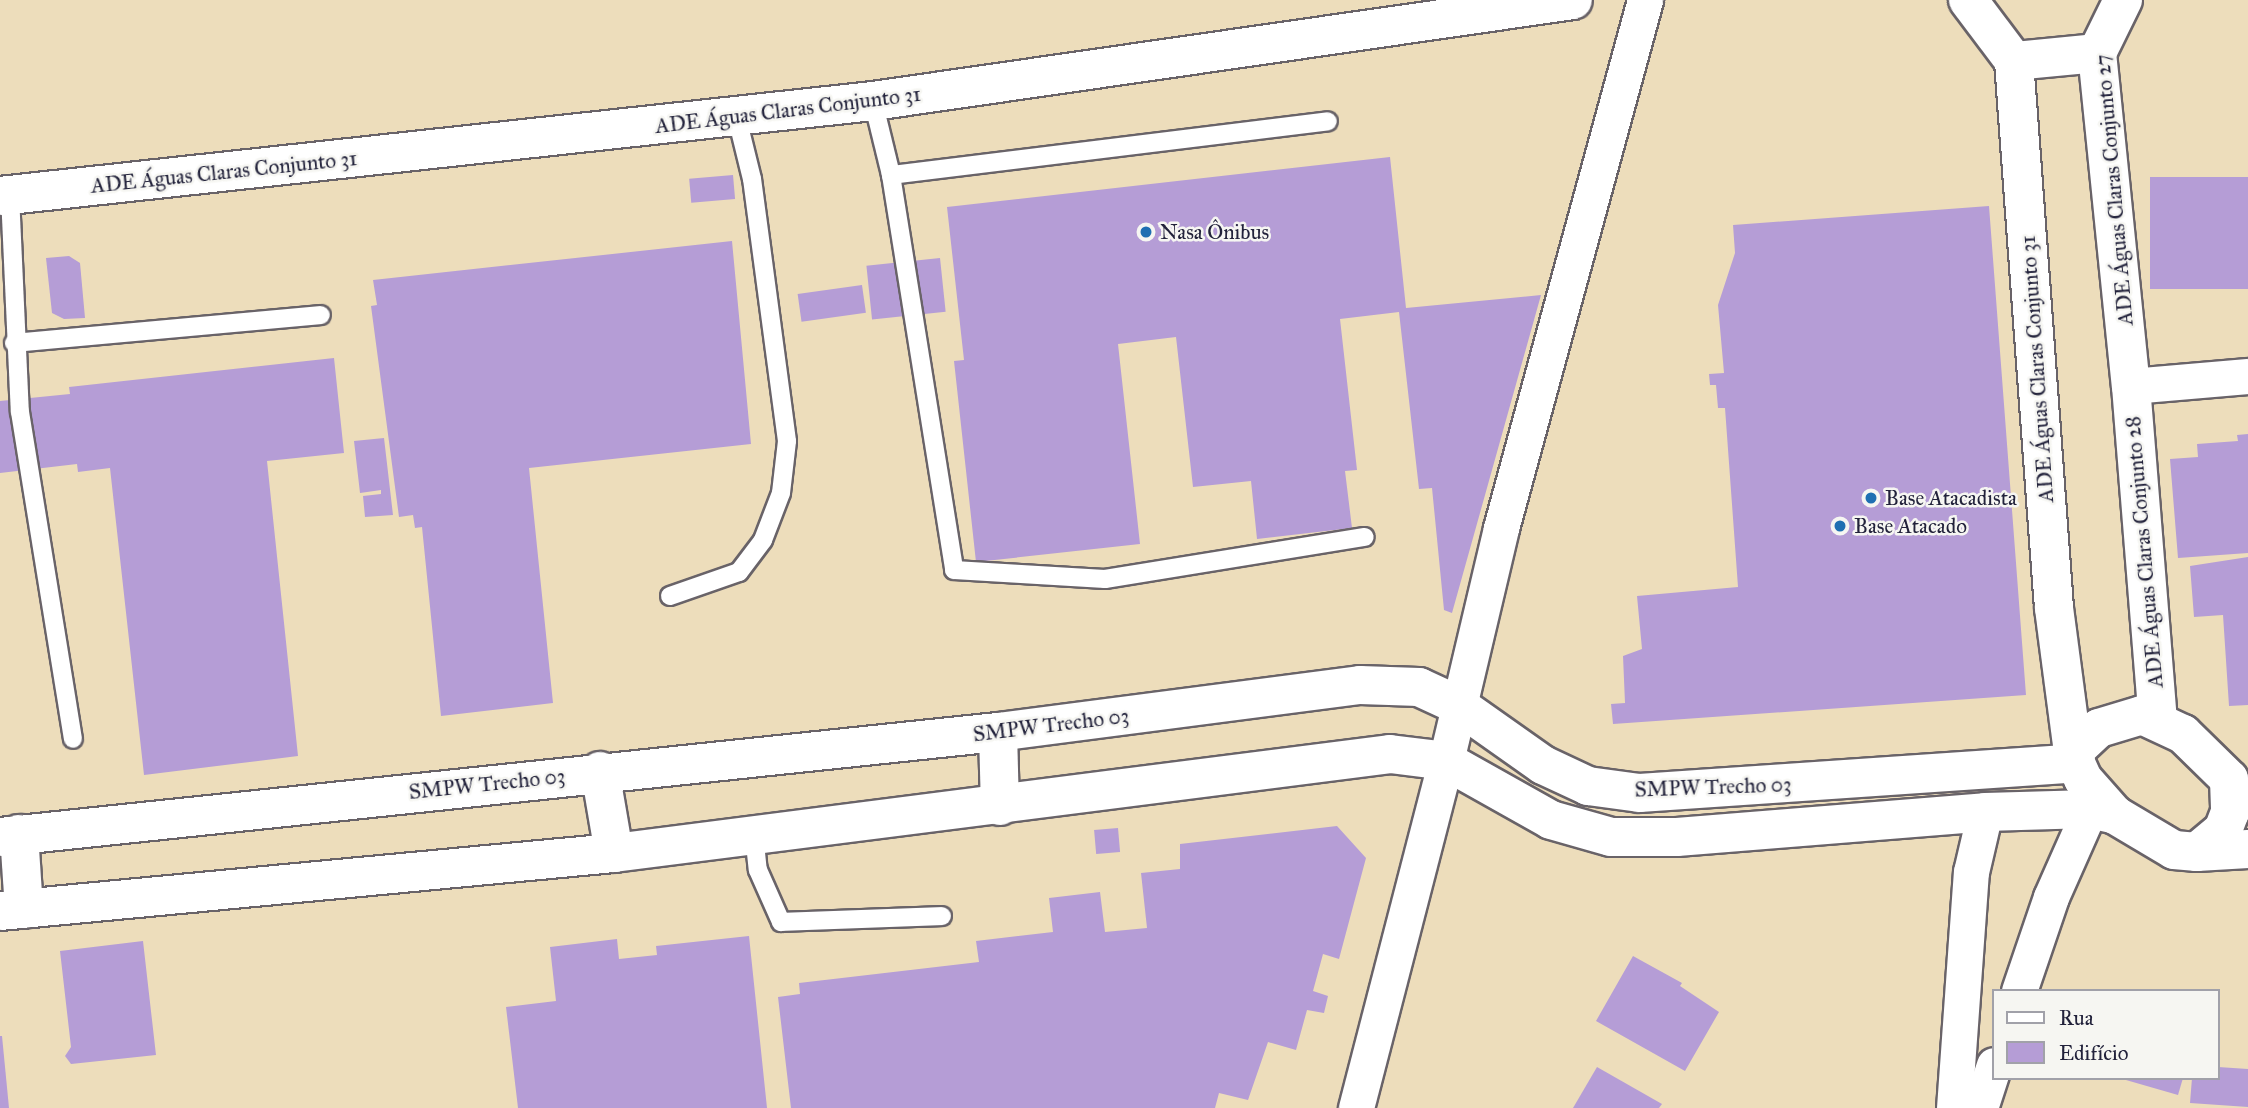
<!DOCTYPE html>
<meta charset="utf-8">
<style>
body{margin:0}
#map{position:relative;width:2248px;height:1108px;overflow:hidden;background:#edddbb;font-family:"IM FELL Great Primer",serif}
div>[style]{position:absolute}
[style*='--x']{left:calc(var(--x)*1px);top:calc(var(--y)*1px);width:calc(var(--w)*1px);rotate:calc(var(--a)*1deg)}
.building>*{inset:0;background:#b59dd6;transform-origin:0 0}
.roads{filter:drop-shadow(2px 0 #696368) drop-shadow(-2px 0 #696368) drop-shadow(0 2px #696368) drop-shadow(0 -2px #696368)}
.service>*{height:18px;margin:-9px;padding:0 9px;transform-origin:9px;border-radius:9px;background:#fff}
.minor>*{height:35px;margin:-17.5px;padding:0 17.5px;transform-origin:17.5px;border-radius:17.5px;background:#fff}
.tertiary>*{height:38px;margin:-19px;padding:0 19px;transform-origin:19px;border-radius:19px;background:#fff}
.dots>*{width:19px;height:19px;translate:-50% -50%;box-sizing:border-box;border:4px solid #f6f6f2;border-radius:50%}
span{translate:-50% -50%;white-space:nowrap;text-align:center;line-height:1.15;-webkit-text-stroke:5px #f6f6f2;paint-order:stroke}
.street-label{font-size:21px;color:#22223b}
.poi-label{font-size:21px;color:#22223b}
.left{translate:0 -50%;text-align:left}
.legend{position:absolute;left:1992px;top:989px;width:228px;height:91px;box-sizing:border-box;background:#f6f6f2;border:2px solid #a1a1a9;margin:0;padding:9px 12px;list-style:none;font-size:21px;color:#22223b}
.legend li{display:flex;align-items:center;gap:14px;height:35px}
.legend b{width:35px;border:2px solid #a1a1a9}
</style>
<div id="map">
<div class="building">
<div style="clip-path:polygon(1390px 157px,1406px 308px,1541px 295px,1452px 613px,1444px 610px,1432px 488px,1419px 489px,1399px 312px,1340px 319px,1357px 470px,1345px 471px,1352px 528px,1257px 539px,1251px 481px,1193px 487px,1176px 337px,1118px 344px,1140px 544px,976px 562px,954px 361px,964px 360px,947px 207px)"></div>
<div style="left:733px;top:175px;width:24px;height:44px;rotate:85deg"></div>
<div style="left:2248px;top:177px;width:112px;height:98px;rotate:90deg"></div>
<div style="clip-path:polygon(1989px 206px,2026px 695px,1613px 724px,1611px 704px,1625px 703px,1623px 656px,1642px 649px,1637px 596px,1738px 587px,1725px 408px,1718px 408px,1716px 385px,1710px 385px,1709px 374px,1724px 373px,1718px 305px,1735px 253px,1733px 225px)"></div>
<div style="clip-path:polygon(732px 241px,751px 444px,529px 468px,553px 703px,441px 716px,422px 527px,415px 528px,413px 515px,399px 517px,371px 306px,377px 305px,373px 280px)"></div>
<div style="clip-path:polygon(69px 256px,80px 263px,85px 318px,64px 319px,52px 313px,46px 258px)"></div>
<div style="left:940px;top:258px;width:54px;height:74px;rotate:84deg"></div>
<div style="left:862px;top:285px;width:28px;height:65px;rotate:82deg"></div>
<div style="clip-path:polygon(334px 358px,344px 453px,267px 461px,298px 756px,144px 775px,110px 468px,78px 472px,77px 464px,0 473px,0 401px,70px 394px,69px 387px)"></div>
<div style="clip-path:polygon(2248px 434px,2248px 553px,2178px 558px,2170px 459px,2198px 457px,2197px 444px,2238px 441px,2237px 435px)"></div>
<div style="clip-path:polygon(384px 438px,393px 515px,365px 517px,363px 496px,381px 494px,381px 490px,360px 493px,354px 441px)"></div>
<div style="clip-path:polygon(2248px 557px,2248px 705px,2229px 706px,2223px 615px,2194px 617px,2190px 566px)"></div>
<div style="clip-path:polygon(1337px 826px,1366px 858px,1339px 959px,1323px 954px,1313px 991px,1328px 996px,1324px 1013px,1307px 1010px,1296px 1050px,1268px 1042px,1248px 1100px,1219px 1093px,1215px 1108px,791px 1108px,778px 997px,800px 994px,799px 983px,979px 962px,976px 941px,1053px 932px,1049px 898px,1100px 892px,1105px 932px,1147px 928px,1141px 873px,1180px 869px,1180px 844px)"></div>
<div style="left:1118px;top:828px;width:24px;height:24px;rotate:85deg"></div>
<div style="clip-path:polygon(749px 936px,767px 1108px,518px 1108px,506px 1007px,556px 1001px,550px 947px,617px 939px,619px 959px,657px 955px,656px 946px)"></div>
<div style="clip-path:polygon(143px 941px,156px 1055px,71px 1064px,65px 1056px,71px 1047px,60px 951px)"></div>
<div style="clip-path:polygon(1633px 956px,1682px 983px,1680px 986px,1719px 1012px,1685px 1071px,1596px 1021px)"></div>
<div style="clip-path:polygon(0 1036px,2px 1036px,9px 1108px,0 1108px)"></div>
<div style="clip-path:polygon(1597px 1067px,1662px 1104px,1659px 1108px,1573px 1108px)"></div>
<div style="clip-path:polygon(2218px 1067px,2248px 1069px,2248px 1107px,2190px 1103px,2192px 1078px,2218px 1078px)"></div>
<div style="clip-path:polygon(2119px 1078px,2183px 1078px,2178px 1095px)"></div>
</div>
<div class="roads">
<div class="service">
<div style="--x:873;--y:101;--w:76;--a:76.3"></div>
<div style="--x:891;--y:175;--w:400;--a:80.9"></div>
<div style="--x:954;--y:570;--w:151;--a:3.4"></div>
<div style="--x:1105;--y:579;--w:263;--a:-9.2"></div>
<div style="--x:891;--y:175;--w:440;--a:-7"></div>
<div style="--x:10;--y:195;--w:217;--a:87.4"></div>
<div style="--x:20;--y:412;--w:331;--a:80.8"></div>
<div style="--x:14;--y:343;--w:308;--a:-5.2"></div>
<div style="--x:670;--y:596;--w:73;--a:-19.2"></div>
<div style="--x:739;--y:572;--w:40;--a:-53"></div>
<div style="--x:763;--y:540;--w:50;--a:-69"></div>
<div style="--x:781;--y:493;--w:52;--a:-83.4"></div>
<div style="--x:787;--y:441;--w:264;--a:-97.6"></div>
<div style="--x:752;--y:179;--w:63;--a:-103.8"></div>
<div style="--x:754;--y:834;--w:36;--a:84"></div>
<div style="--x:758;--y:870;--w:57;--a:66.1"></div>
<div style="--x:781;--y:922;--w:161;--a:-2.1"></div>
</div>
<div class="minor">
<div style="--x:2131;--y:386;--w:117;--a:-4.9"></div>
<div style="--x:2019;--y:991;--w:99;--a:-71.2"></div>
<div style="--x:2051;--y:897;--w:96;--a:-66.1"></div>
<div style="--x:1356;--y:1108;--w:358;--a:-75.5"></div>
<div style="--x:1446;--y:761;--w:239;--a:-76.7"></div>
<div style="--x:1501;--y:528;--w:547;--a:-74.74"></div>
<div style="--x:1954;--y:1108;--w:237;--a:-85.9"></div>
<div style="--x:1971;--y:872;--w:62;--a:-76.9"></div>
<div style="--x:1980;--y:1108;--w:45;--a:-72"></div>
</div>
<div class="tertiary">
<div style="--x:1968;--y:0;--w:76;--a:53"></div>
<div style="--x:2014;--y:61;--w:548;--a:85.82"></div>
<div style="--x:2054;--y:608;--w:145;--a:82.5"></div>
<div style="--x:2123;--y:0;--w:59;--a:116.1"></div>
<div style="--x:2097;--y:53;--w:335;--a:84.2"></div>
<div style="--x:2131;--y:386;--w:334;--a:85.4"></div>
<div style="--x:2014;--y:61;--w:83;--a:-5.5"></div>
<div style="--x:0;--y:196;--w:878;--a:-6.21"></div>
<div style="--x:873;--y:101;--w:707;--a:-8.21"></div>
<div style="--x:2142;--y:715;--w:45;--a:24.9"></div>
<div style="--x:2183;--y:734;--w:64;--a:44.4"></div>
<div style="--x:2229;--y:779;--w:33;--a:88"></div>
<div style="--x:2230;--y:812;--w:19;--a:111"></div>
<div style="--x:2223;--y:830;--w:34;--a:140"></div>
<div style="--x:2197;--y:852;--w:23;--a:-175"></div>
<div style="--x:2174;--y:850;--w:69;--a:-149.3"></div>
<div style="--x:2115;--y:815;--w:48;--a:-131.6"></div>
<div style="--x:2083;--y:779;--w:17;--a:-114"></div>
<div style="--x:2076;--y:763;--w:11;--a:-105"></div>
<div style="--x:2073;--y:752;--w:35;--a:-43"></div>
<div style="--x:2099;--y:728;--w:45;--a:-16.8"></div>
<div style="--x:998;--y:732;--w:74;--a:88.5"></div>
<div style="--x:600;--y:771;--w:83;--a:80.3"></div>
<div style="--x:19;--y:834;--w:75;--a:86.2"></div>
<div style="--x:0;--y:837;--w:1004;--a:-6.01"></div>
<div style="--x:998;--y:732;--w:365;--a:-7.4"></div>
<div style="--x:1360;--y:685;--w:59;--a:1.9"></div>
<div style="--x:1419;--y:687;--w:43;--a:24.8"></div>
<div style="--x:1458;--y:705;--w:104;--a:35.2"></div>
<div style="--x:1543;--y:765;--w:50;--a:25"></div>
<div style="--x:1588;--y:786;--w:52;--a:7.7"></div>
<div style="--x:1640;--y:793;--w:437;--a:-3.9"></div>
<div style="--x:2197;--y:852;--w:51;--a:-3.4"></div>
<div style="--x:0;--y:911;--w:617;--a:-5.4"></div>
<div style="--x:614;--y:853;--w:782;--a:-7.27"></div>
<div style="--x:1390;--y:754;--w:56;--a:7.1"></div>
<div style="--x:1446;--y:761;--w:120;--a:29.3"></div>
<div style="--x:1551;--y:820;--w:62;--a:15.8"></div>
<div style="--x:1611;--y:837;--w:66;--a:0"></div>
<div style="--x:1677;--y:837;--w:309;--a:-4.6"></div>
<div style="--x:1985;--y:812;--w:105;--a:-1.6"></div>
<div style="--x:2090;--y:809;--w:26;--a:13"></div>
</div>
</div>
<div class="dots">
<div style="left:1146px;top:232px;background:#1f6fb2"></div>
<div style="left:1871px;top:498px;background:#1f6fb2"></div>
<div style="left:1840px;top:526px;background:#1f6fb2"></div>
</div>
<div class="street-label">
<span style="left:788px;top:110px;rotate:-7deg">ADE Águas Claras Conjunto 31</span>
<span style="left:224px;top:172px;rotate:-6deg">ADE Águas Claras Conjunto 31</span>
<span style="left:2114px;top:190px;rotate:-95deg">ADE Águas Claras Conjunto 27</span>
<span style="left:2037px;top:369px;rotate:-94deg">ADE Águas Claras Conjunto 31</span>
<span style="left:2144px;top:552px;rotate:-95deg">ADE Águas Claras Conjunto 28</span>
<span style="left:1051px;top:725px;rotate:-7deg">SMPW Trecho 03</span>
<span style="left:487px;top:784px;rotate:-6deg">SMPW Trecho 03</span>
<span style="left:1713px;top:787px;rotate:-2deg">SMPW Trecho 03</span>
</div>
<div class="poi-label">
<span class="left" style="left:1160px;top:232px">Nasa Ônibus</span>
<span class="left" style="left:1885px;top:498px">Base Atacadista</span>
<span class="left" style="left:1854px;top:526px">Base Atacado</span>
</div>
<ul class="legend">
<li><b style="height:9px;background:#fff"></b>Rua</li>
<li><b style="height:19px;background:#b59dd6"></b>Edifício</li>
</ul>
</div>
